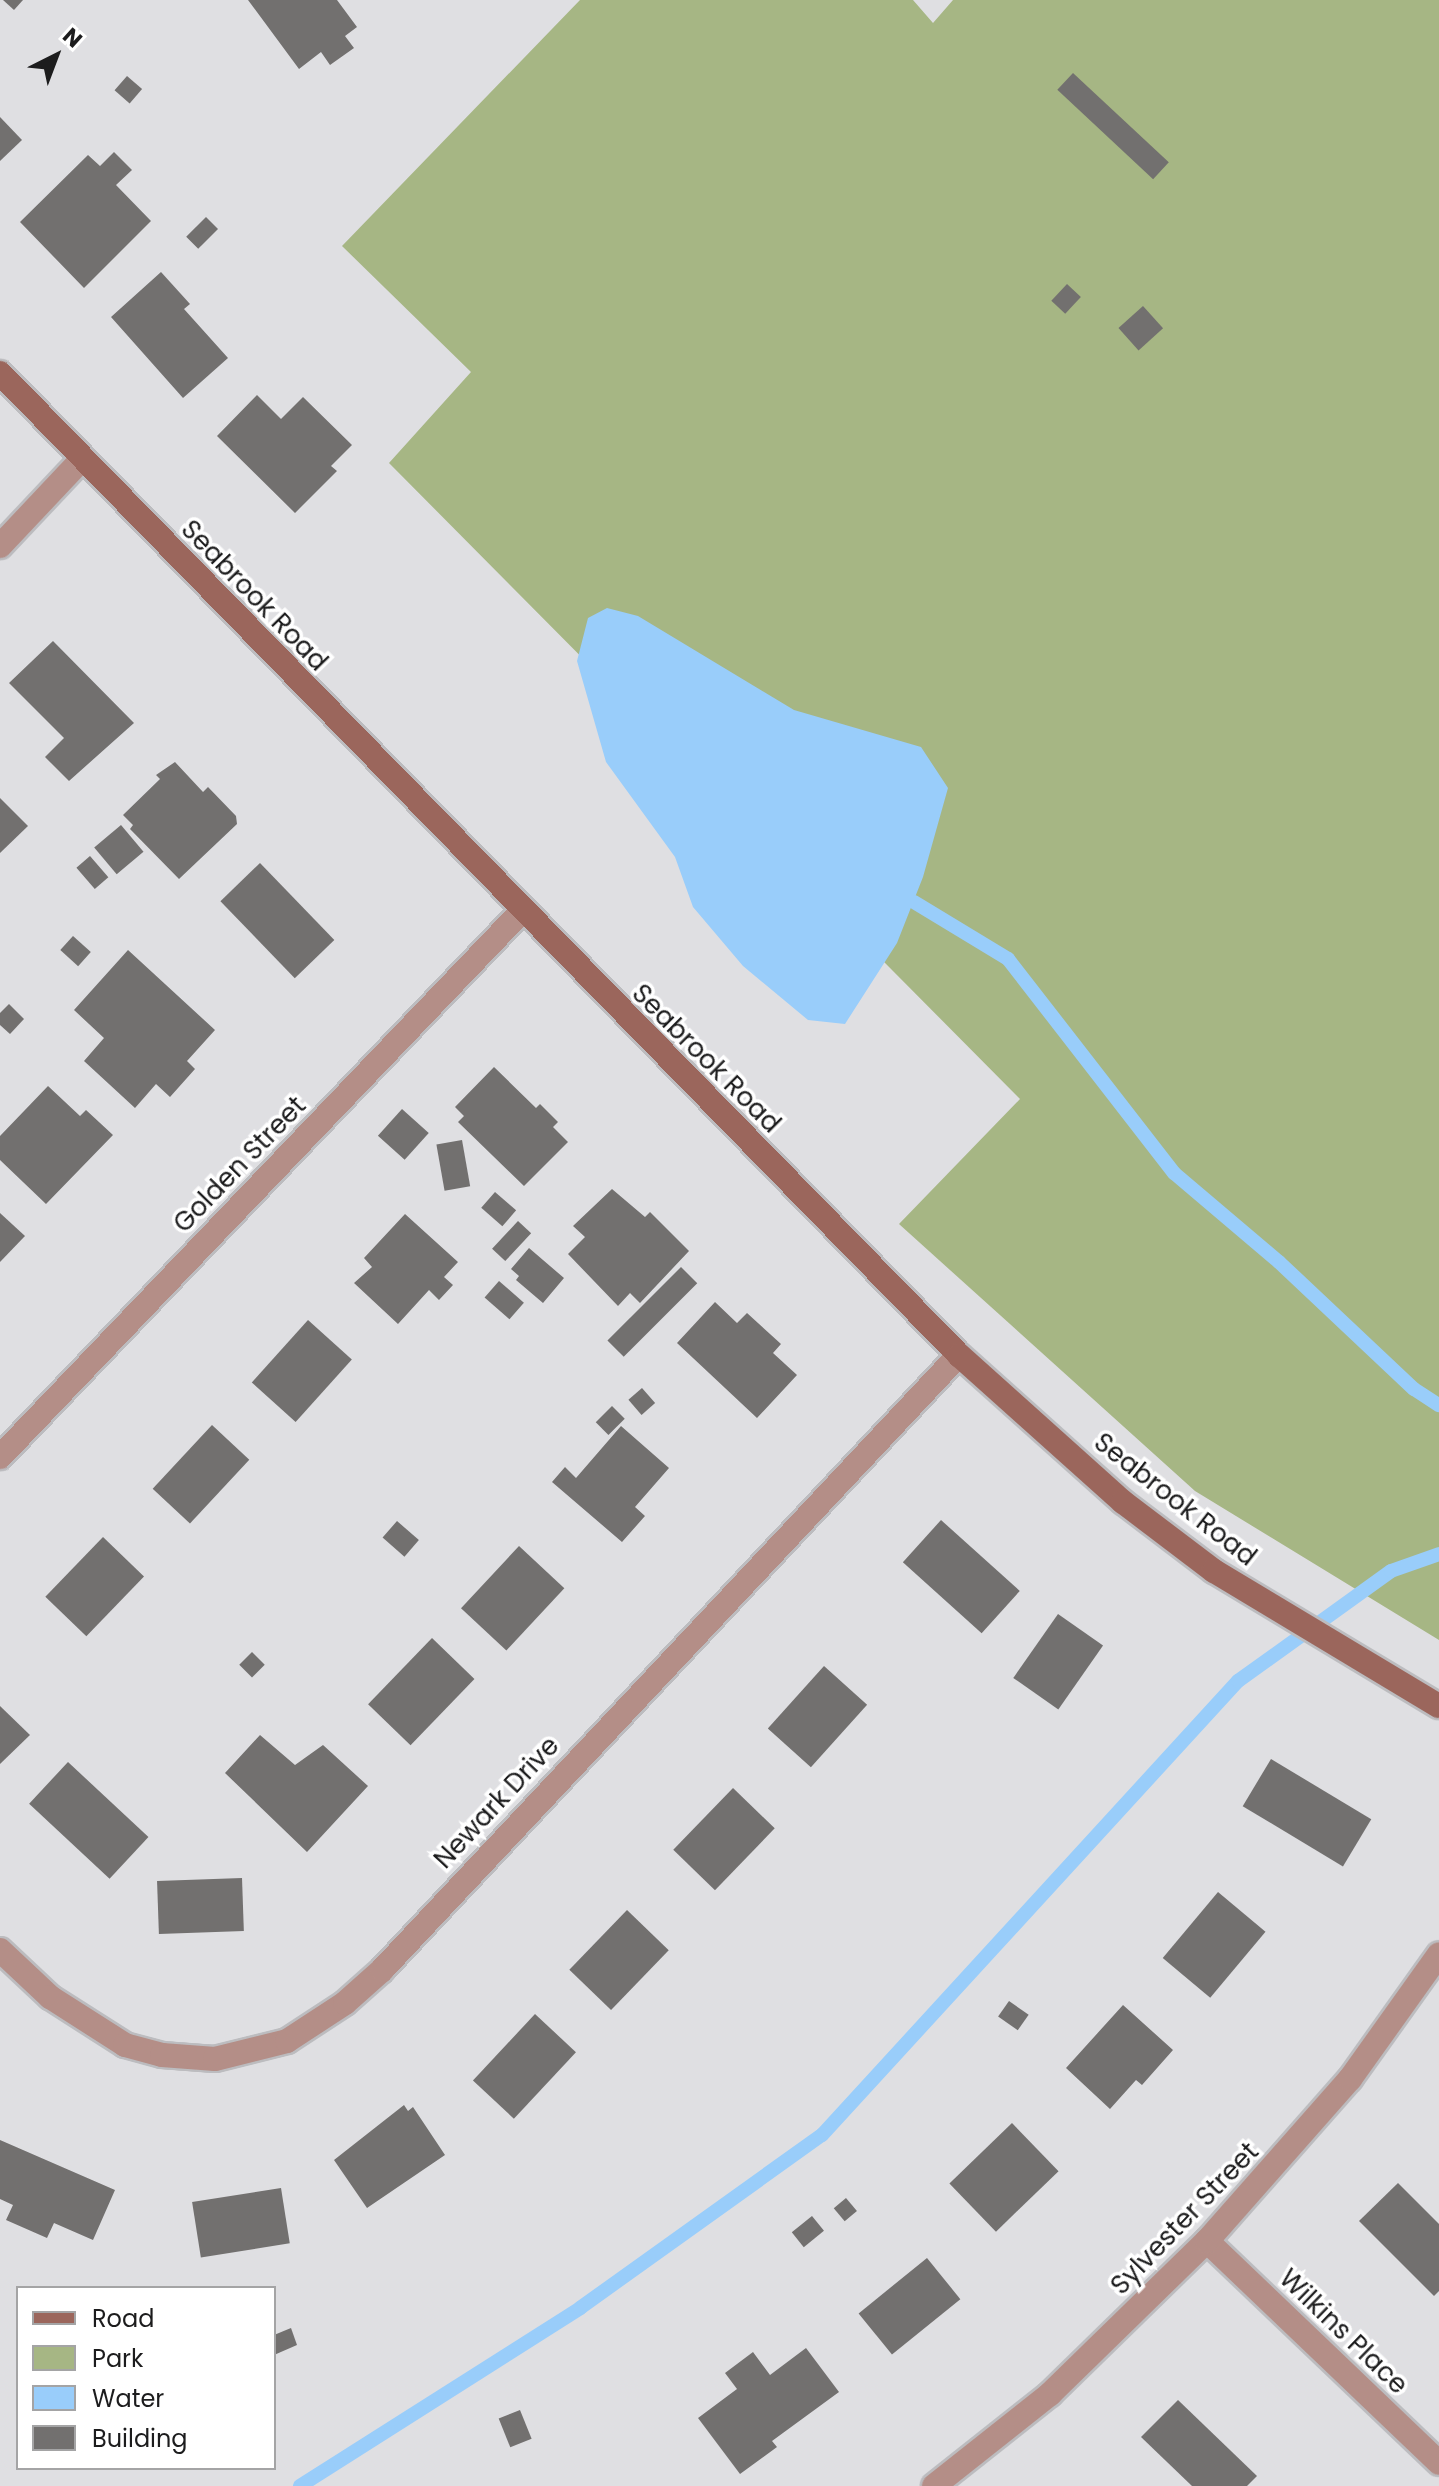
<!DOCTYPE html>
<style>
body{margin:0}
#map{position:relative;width:1439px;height:2486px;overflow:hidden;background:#dfdfe2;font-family:Poppins,sans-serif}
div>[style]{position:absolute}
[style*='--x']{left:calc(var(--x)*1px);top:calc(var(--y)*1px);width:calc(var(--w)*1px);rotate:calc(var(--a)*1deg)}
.green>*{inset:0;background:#a6b684}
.water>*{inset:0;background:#99cdfa}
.stream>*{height:14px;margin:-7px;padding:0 7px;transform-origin:7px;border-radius:7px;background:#99cdfa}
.building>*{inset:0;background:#72706f;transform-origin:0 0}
.roads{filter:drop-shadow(2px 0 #bcbcbf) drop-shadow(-2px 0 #bcbcbf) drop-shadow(0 2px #bcbcbf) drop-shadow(0 -2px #bcbcbf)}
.street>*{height:24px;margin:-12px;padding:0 12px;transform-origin:12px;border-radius:12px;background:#b48e87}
.secondary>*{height:24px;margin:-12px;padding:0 12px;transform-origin:12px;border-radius:12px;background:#9b665c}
span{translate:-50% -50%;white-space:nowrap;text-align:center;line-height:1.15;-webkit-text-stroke:7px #fff;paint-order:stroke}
.street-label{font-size:26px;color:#1c1c1d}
.legend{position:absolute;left:16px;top:2286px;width:260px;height:184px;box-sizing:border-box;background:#fff;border:2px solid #a4a4a5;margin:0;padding:10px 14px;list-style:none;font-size:24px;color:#1c1c1d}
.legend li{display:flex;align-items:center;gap:16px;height:40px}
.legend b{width:40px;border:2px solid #a4a4a5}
.north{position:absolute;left:16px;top:16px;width:80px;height:80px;-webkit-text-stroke:6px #fff;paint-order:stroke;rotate:42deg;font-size:22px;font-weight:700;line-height:32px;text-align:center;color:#1c1c1d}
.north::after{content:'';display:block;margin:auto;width:28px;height:36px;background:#1c1c1d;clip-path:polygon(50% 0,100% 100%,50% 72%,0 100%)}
</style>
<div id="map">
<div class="green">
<div style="clip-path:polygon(580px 0,913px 0,933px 23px,953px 0,1439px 0,1439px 1640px,1195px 1491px,899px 1224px,1020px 1099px,389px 463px,471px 372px,342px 246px)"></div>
</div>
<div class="water">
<div style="clip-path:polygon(607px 608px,638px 616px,794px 710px,921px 747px,948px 788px,923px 877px,897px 943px,845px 1024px,808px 1020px,743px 966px,693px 907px,675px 857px,606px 762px,577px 661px,588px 618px)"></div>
</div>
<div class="stream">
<div style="--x:914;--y:902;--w:110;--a:31.2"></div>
<div style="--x:1008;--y:959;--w:271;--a:52.2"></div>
<div style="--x:1174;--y:1173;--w:138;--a:40.3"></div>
<div style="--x:1279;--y:1262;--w:185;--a:43.3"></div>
<div style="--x:1414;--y:1389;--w:30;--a:33"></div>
<div style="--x:300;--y:2486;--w:332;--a:-32.4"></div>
<div style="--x:580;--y:2308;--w:297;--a:-35.6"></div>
<div style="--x:822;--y:2135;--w:616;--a:-47.5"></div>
<div style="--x:1238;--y:1681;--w:188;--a:-35.7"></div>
<div style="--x:1391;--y:1571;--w:51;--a:-19.5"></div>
</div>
<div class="building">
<div style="clip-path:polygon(3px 0,23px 0,14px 10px)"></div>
<div style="clip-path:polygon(248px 0,337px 0,357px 27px,345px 36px,354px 48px,330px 65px,321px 52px,299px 69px)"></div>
<div style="left:1073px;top:73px;width:131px;height:23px;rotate:43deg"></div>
<div style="left:127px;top:76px;width:20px;height:19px;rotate:41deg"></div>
<div style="clip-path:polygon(0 117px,22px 140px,0 161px)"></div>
<div style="clip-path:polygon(114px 152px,132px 170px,116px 185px,151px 221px,84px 288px,20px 222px,88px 155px,100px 166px)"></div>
<div style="left:206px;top:217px;width:17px;height:28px;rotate:45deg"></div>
<div style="clip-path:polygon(161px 272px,190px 304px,184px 309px,228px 358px,183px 398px,111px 317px)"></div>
<div style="left:1067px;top:284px;width:19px;height:23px;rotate:43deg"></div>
<div style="left:1143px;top:306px;width:30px;height:33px;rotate:48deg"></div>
<div style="clip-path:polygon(257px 395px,281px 419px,303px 397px,352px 445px,331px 466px,337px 471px,295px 513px,217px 436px)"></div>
<div style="clip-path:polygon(53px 641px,134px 723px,69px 781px,45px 757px,64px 738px,9px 683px)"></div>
<div style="clip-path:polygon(175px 762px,203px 792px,208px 787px,236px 816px,237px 824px,179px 879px,130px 829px,133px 825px,123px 815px,160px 779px,156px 775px)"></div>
<div style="clip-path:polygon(0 798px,28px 826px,0 853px)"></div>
<div style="left:121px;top:825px;width:35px;height:35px;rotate:50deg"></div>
<div style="left:90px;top:856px;width:28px;height:18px;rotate:49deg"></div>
<div style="left:260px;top:863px;width:107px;height:55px;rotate:46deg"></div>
<div style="left:73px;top:936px;width:24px;height:19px;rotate:42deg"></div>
<div style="clip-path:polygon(128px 950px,215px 1030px,187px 1061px,195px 1069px,170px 1097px,156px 1084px,135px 1108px,84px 1061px,104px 1038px,74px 1010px)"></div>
<div style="clip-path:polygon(9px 1004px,24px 1019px,10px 1034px,0 1025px,0 1013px)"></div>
<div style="clip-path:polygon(494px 1067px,536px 1108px,540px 1104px,558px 1122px,553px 1127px,568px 1142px,524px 1186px,458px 1122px,464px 1116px,455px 1107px)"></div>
<div style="clip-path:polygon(48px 1086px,80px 1116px,86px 1110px,113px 1135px,46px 1204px,0 1160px,0 1136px)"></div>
<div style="left:402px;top:1109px;width:36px;height:36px;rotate:42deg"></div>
<div style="left:462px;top:1140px;width:47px;height:26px;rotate:80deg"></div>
<div style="clip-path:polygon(612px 1189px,645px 1217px,650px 1212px,689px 1251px,640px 1303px,630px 1293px,618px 1306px,568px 1254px,585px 1237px,573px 1226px)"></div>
<div style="left:495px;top:1192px;width:28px;height:21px;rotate:41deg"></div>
<div style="clip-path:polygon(0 1213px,25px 1236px,0 1262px)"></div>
<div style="clip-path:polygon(405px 1214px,458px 1262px,444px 1277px,453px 1285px,439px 1300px,429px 1290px,398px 1324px,354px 1283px,372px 1267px,364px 1258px)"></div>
<div style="left:518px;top:1221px;width:18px;height:38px;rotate:43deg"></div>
<div style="clip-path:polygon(529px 1248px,564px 1278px,543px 1303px,516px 1280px,519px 1276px,511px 1269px)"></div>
<div style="left:681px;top:1267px;width:23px;height:104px;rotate:45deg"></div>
<div style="left:499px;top:1281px;width:33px;height:22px;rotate:41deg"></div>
<div style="clip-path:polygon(715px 1302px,737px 1323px,747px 1313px,781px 1344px,773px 1353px,797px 1375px,757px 1418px,677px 1343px)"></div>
<div style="left:308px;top:1320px;width:59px;height:84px;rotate:42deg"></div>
<div style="left:642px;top:1388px;width:20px;height:18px;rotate:49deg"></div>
<div style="left:612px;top:1406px;width:18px;height:23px;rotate:45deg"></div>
<div style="left:212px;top:1425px;width:51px;height:87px;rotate:43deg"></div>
<div style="clip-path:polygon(621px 1426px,669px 1468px,635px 1507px,645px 1516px,622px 1542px,552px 1482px,565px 1467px,576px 1478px)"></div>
<div style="left:941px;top:1520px;width:106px;height:57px;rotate:42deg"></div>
<div style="left:397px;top:1521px;width:29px;height:22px;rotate:41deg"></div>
<div style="left:103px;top:1537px;width:57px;height:83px;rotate:44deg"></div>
<div style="left:519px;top:1546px;width:62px;height:85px;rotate:43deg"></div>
<div style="left:1058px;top:1614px;width:55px;height:78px;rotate:35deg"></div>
<div style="left:432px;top:1638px;width:59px;height:92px;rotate:44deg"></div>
<div style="left:252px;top:1652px;width:18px;height:18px;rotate:45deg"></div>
<div style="left:824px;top:1666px;width:58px;height:84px;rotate:42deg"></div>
<div style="clip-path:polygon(0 1706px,30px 1735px,0 1764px)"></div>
<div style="clip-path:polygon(260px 1735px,295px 1765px,323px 1745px,368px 1786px,307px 1852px,225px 1773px)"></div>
<div style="left:1271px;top:1759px;width:117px;height:55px;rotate:31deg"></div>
<div style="left:68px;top:1762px;width:110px;height:57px;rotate:43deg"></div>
<div style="left:733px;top:1788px;width:58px;height:86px;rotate:44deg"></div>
<div style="left:242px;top:1878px;width:53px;height:85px;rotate:88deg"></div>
<div style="left:1218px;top:1892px;width:62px;height:86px;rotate:40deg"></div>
<div style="left:627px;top:1910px;width:58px;height:83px;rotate:44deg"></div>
<div style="left:1009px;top:2001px;width:24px;height:19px;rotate:35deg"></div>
<div style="clip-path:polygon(1123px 2005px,1173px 2050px,1142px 2085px,1136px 2080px,1110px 2109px,1066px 2068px)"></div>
<div style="left:535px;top:2014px;width:56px;height:91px;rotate:43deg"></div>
<div style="clip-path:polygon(404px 2105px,408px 2111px,413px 2107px,445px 2155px,367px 2208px,334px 2160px)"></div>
<div style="left:1012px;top:2123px;width:67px;height:87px;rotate:46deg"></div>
<div style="clip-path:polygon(0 2140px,115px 2190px,93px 2240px,54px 2223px,47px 2238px,6px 2220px,13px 2205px,0 2199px)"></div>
<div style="clip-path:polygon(1398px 2183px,1439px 2224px,1439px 2291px,1434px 2296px,1359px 2221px)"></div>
<div style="left:281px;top:2188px;width:56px;height:90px;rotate:81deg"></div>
<div style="left:846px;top:2198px;width:17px;height:16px;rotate:50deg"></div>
<div style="left:812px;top:2216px;width:19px;height:26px;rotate:51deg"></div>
<div style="left:927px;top:2258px;width:53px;height:88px;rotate:51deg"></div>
<div style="clip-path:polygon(291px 2328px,297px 2345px,274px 2355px,274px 2335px)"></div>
<div style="clip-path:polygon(806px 2348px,839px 2392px,772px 2441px,777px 2447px,740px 2474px,698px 2418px,737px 2389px,725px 2373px,753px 2352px,770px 2375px)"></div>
<div style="clip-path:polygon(1178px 2400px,1257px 2476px,1247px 2486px,1192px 2486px,1141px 2437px)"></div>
<div style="left:520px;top:2410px;width:31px;height:23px;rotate:68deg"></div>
</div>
<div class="roads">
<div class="street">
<div style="--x:0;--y:546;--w:120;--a:-46.7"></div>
<div style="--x:0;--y:1457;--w:754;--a:-46.29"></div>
<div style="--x:0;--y:1950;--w:69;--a:43.2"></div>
<div style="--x:50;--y:1997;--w:89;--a:32.6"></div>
<div style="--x:125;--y:2045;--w:38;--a:15"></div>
<div style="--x:162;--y:2055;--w:53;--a:4.3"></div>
<div style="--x:215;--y:2059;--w:74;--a:-14"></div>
<div style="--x:287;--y:2041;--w:69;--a:-33.2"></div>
<div style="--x:345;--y:2003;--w:50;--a:-41.7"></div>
<div style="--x:382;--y:1970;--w:843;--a:-46.83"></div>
<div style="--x:1207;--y:2241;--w:321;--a:43.7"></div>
<div style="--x:934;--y:2486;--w:148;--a:-38.4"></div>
<div style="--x:1050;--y:2394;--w:219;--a:-44.3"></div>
<div style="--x:1207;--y:2241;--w:216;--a:-48.6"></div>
<div style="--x:1350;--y:2079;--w:153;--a:-54.5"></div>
</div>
<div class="secondary">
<div style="--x:0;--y:373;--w:1373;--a:45.68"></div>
<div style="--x:959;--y:1355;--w:220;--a:41.9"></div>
<div style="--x:1123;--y:1502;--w:114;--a:37.2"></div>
<div style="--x:1214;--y:1571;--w:262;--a:31"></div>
</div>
</div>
<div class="street-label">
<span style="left:254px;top:596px;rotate:46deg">Seabrook Road</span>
<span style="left:706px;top:1059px;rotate:45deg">Seabrook Road</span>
<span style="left:240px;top:1165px;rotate:-46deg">Golden Street</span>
<span style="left:1175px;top:1500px;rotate:38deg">Seabrook Road</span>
<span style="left:497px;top:1803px;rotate:-47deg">Newark Drive</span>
<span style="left:1185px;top:2219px;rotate:-46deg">Sylvester Street</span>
<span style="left:1343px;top:2332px;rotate:44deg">Wilkins Place</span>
</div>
<ul class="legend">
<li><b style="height:10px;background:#9b665c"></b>Road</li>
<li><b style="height:22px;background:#a6b684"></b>Park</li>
<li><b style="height:22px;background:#99cdfa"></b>Water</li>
<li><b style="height:22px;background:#72706f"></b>Building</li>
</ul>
<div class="north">N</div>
</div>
